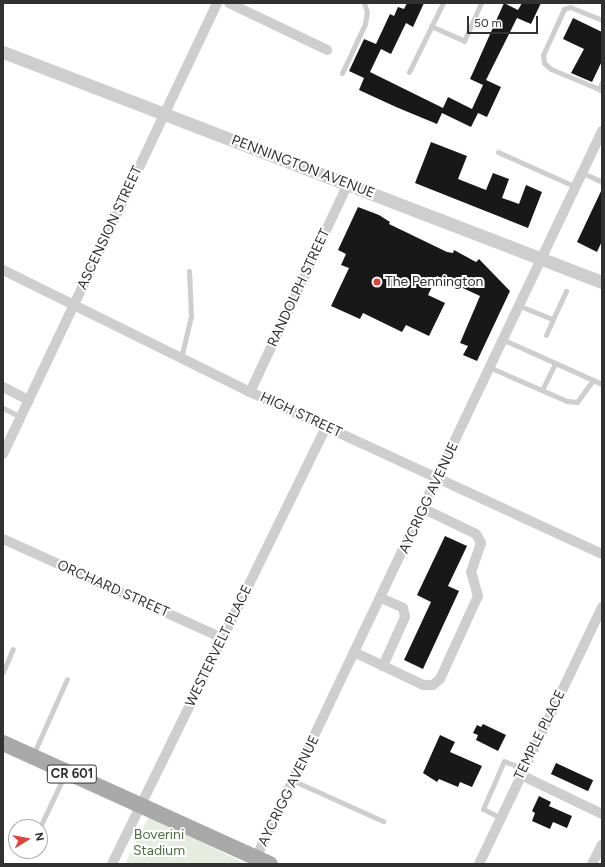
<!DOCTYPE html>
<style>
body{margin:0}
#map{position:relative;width:605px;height:867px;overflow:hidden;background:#fff;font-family:Figtree,sans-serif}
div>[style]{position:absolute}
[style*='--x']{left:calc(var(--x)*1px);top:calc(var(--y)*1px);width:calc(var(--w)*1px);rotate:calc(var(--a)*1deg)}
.green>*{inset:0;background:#e6ede0}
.building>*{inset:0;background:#181818;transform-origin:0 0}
.service>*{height:5px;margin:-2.5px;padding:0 2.5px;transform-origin:2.5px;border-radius:2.5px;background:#cecece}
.minor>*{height:10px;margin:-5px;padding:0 5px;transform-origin:5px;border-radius:5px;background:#cecece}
.tertiary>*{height:13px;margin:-6.5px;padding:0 6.5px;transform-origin:6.5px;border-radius:6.5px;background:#cecece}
.primary>*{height:16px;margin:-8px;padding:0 8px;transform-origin:8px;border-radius:8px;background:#a9a9a9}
.dots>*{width:11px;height:11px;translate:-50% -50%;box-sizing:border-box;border:2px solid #fff;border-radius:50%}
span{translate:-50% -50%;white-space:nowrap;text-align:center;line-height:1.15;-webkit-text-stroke:4px #fff;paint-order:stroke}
.shield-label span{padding:1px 3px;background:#fff;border:1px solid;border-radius:3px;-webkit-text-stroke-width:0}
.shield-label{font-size:13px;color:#313131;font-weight:700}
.street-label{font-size:14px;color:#313131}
.poi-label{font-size:14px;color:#313131}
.left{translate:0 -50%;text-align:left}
.park-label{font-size:14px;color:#4e6c3f}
.frame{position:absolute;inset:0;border:4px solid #313131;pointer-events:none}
.north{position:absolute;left:8px;top:819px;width:40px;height:40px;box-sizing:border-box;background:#fff;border:1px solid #adadad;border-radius:50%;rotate:79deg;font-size:11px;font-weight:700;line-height:16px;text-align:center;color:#313131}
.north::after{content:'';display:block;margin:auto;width:14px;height:18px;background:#e1433b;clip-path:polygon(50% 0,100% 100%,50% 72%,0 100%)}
.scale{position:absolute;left:467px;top:16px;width:71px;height:18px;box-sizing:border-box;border:2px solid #313131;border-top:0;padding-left:5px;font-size:12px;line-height:14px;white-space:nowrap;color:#313131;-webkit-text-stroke:3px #fff;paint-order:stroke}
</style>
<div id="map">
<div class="green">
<div style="clip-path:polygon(149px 816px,246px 864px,125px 864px)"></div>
</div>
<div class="building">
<div style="clip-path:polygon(407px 3px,424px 3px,413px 27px,406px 23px,391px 54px,381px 49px,370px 72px,443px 108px,448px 97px,472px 109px,483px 85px,470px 79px,504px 3px,518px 10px,522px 3px,541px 3px,531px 24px,517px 18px,486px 80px,501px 87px,487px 117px,478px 113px,471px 127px,442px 113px,437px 124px,396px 107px,359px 90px,364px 78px,349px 71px,364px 39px,376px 44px,390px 14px,394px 16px,398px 7px,404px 9px)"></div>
<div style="clip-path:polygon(573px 18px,602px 32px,602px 61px,592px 82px,571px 73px,584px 49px,563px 39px)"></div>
<div style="clip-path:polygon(431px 142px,467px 156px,458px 179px,486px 190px,493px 173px,509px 179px,502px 198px,519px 204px,526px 185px,542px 192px,528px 228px,415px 183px)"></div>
<div style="clip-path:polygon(602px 189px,602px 241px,597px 252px,577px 242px)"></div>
<div style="clip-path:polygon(358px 207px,379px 215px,390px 222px,389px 224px,447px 252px,453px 253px,454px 250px,476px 262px,479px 259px,510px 291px,477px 361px,463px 355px,468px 346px,460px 343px,480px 296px,437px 276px,428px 295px,445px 303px,429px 336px,406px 325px,402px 332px,363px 313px,360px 319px,331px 306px,349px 268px,341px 265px,346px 254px,338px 250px)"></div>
<div style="clip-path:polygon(445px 536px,467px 546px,448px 586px,459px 591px,423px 669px,404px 660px,431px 602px,417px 595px)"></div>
<div style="clip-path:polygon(483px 724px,506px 735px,498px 751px,476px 740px,478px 735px,473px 733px,477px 725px,481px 727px)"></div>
<div style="clip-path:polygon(440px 735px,455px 742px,450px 752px,482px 766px,472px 787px,460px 782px,458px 787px,439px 779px,437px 782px,423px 773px)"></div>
<div style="left:556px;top:763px;width:41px;height:12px;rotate:25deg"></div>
<div style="clip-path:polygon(539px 796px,551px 802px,549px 806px,572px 816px,567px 828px,553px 822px,550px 829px,532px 821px,535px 813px,532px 811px)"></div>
</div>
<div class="service">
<div style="--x:431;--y:26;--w:36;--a:24"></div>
<div style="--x:464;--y:41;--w:42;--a:-65.9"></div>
<div style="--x:409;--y:72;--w:77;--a:-63.8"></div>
<div style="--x:342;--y:73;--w:54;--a:-64.9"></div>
<div style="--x:365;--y:24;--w:12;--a:-81"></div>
<div style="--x:367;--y:12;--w:9;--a:-108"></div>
<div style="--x:602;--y:82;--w:8;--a:113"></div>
<div style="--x:599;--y:89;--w:4;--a:34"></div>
<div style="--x:599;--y:89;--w:52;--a:-157.4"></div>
<div style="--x:551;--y:69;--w:9;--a:-139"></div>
<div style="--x:544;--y:63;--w:8;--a:-97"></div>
<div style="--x:543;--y:55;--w:51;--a:-65.5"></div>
<div style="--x:564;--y:9;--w:6;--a:-18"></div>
<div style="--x:570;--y:7;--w:35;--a:22"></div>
<div style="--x:498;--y:152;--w:85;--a:24.2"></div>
<div style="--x:583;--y:173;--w:21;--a:25"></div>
<div style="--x:520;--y:306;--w:35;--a:22"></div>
<div style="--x:553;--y:319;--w:31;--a:-65"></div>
<div style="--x:546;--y:335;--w:17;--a:-66"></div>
<div style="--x:504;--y:340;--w:107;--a:24.2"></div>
<div style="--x:181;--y:358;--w:43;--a:-76.6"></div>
<div style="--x:191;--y:316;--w:45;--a:-92.5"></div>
<div style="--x:491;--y:368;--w:83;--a:23.5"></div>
<div style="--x:567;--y:401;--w:10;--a:6"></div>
<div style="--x:577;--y:402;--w:27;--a:-54"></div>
<div style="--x:542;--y:390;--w:30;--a:-64"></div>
<div style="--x:3;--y:408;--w:20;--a:27"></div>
<div style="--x:3;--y:672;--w:25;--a:-67"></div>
<div style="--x:33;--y:755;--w:83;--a:-65.9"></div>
<div style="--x:294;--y:781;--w:98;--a:24.2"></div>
<div style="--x:501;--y:818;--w:20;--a:-153"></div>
<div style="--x:483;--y:809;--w:52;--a:-66.4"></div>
<div style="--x:504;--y:761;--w:22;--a:22"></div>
<div style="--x:40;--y:827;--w:59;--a:-64.7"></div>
</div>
<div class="minor">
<div style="--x:229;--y:3;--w:109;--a:25.6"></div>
<div style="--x:3;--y:270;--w:275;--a:26.3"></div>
<div style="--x:250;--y:392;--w:387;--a:24.7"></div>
<div style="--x:3;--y:387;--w:29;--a:27"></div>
<div style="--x:250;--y:392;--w:230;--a:-64.8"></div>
<div style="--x:3;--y:454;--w:499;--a:-64.6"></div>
<div style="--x:3;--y:539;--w:240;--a:24.3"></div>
<div style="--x:381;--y:598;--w:24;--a:24"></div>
<div style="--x:403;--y:608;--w:9;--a:77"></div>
<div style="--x:405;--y:617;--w:54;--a:114.2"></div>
<div style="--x:356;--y:653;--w:74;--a:25.5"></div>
<div style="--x:423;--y:685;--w:10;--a:0"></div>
<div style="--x:433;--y:685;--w:9;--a:-41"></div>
<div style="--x:440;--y:679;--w:91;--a:-65.4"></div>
<div style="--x:478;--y:596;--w:25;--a:-106"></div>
<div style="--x:471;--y:572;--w:31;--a:-71"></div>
<div style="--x:481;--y:543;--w:10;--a:-119"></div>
<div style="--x:476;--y:534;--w:58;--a:-154.3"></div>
<div style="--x:521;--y:775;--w:90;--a:25.7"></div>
<div style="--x:254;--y:862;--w:810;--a:-64.54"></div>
<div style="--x:112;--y:864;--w:487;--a:-63.9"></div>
<div style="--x:479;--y:864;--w:285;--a:-64.4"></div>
<div style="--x:592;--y:864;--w:22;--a:-63"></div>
</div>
<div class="tertiary">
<div style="--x:3;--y:52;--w:642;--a:21.01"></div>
</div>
<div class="primary">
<div style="--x:3;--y:743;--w:293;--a:24.4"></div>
</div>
<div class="dots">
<div style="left:377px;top:282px;background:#e1433b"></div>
</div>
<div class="shield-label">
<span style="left:72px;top:774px">CR 601</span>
</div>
<div class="street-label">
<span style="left:303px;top:167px;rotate:21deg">PENNINGTON AVENUE</span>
<span style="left:110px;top:228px;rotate:-65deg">ASCENSION STREET</span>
<span style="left:299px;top:288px;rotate:-65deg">RANDOLPH STREET</span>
<span style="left:301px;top:415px;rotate:25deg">HIGH STREET</span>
<span style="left:429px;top:498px;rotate:-65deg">AYCRIGG AVENUE</span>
<span style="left:113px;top:589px;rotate:24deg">ORCHARD STREET</span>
<span style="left:219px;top:646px;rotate:-64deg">WESTERVELT PLACE</span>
<span style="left:540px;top:735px;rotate:-64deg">TEMPLE PLACE</span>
<span style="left:289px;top:791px;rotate:-64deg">AYCRIGG AVENUE</span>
</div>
<div class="poi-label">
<span class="left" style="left:385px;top:282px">The Pennington</span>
</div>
<div class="park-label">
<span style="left:159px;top:843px">Boverini<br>Stadium</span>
</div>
<div class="frame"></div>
<div class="north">N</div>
<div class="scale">50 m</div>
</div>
